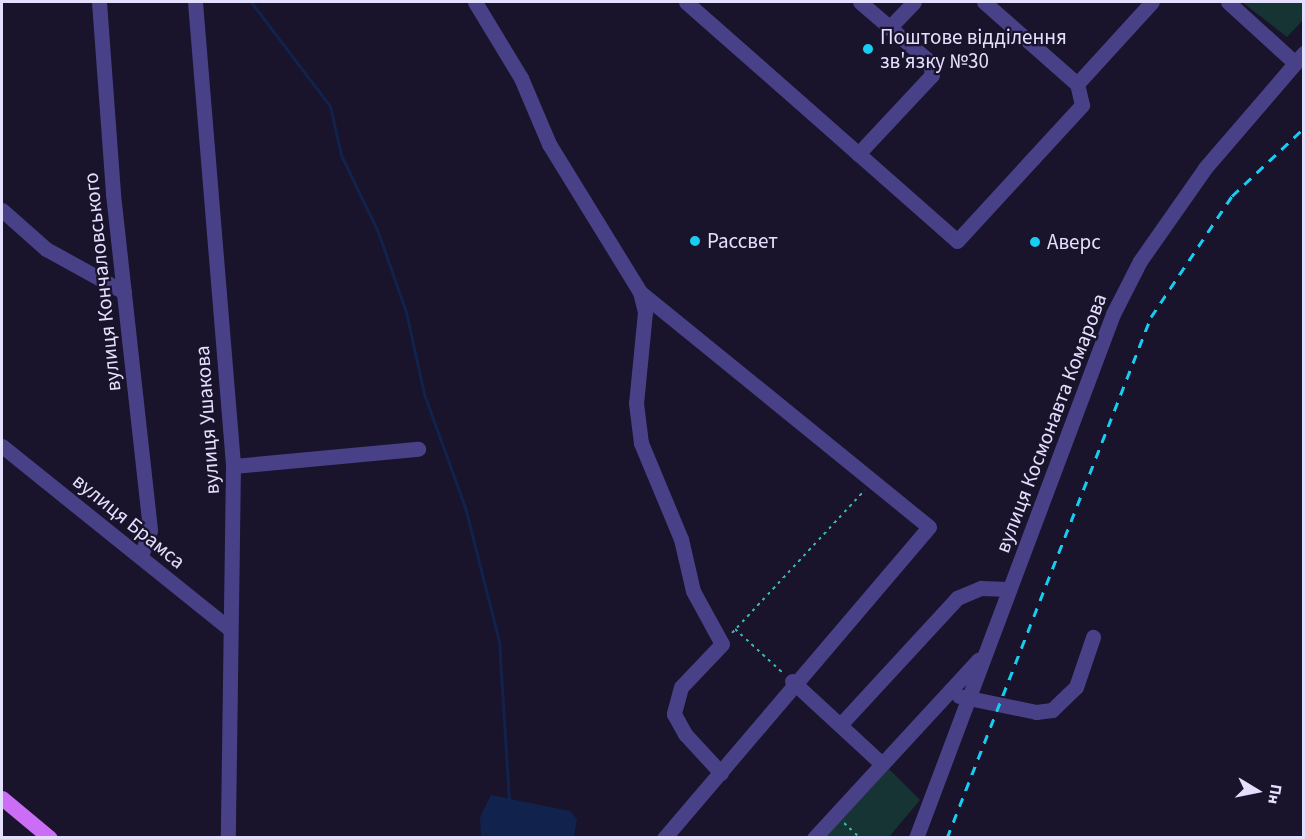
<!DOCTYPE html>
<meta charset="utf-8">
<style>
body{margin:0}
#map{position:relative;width:1305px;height:839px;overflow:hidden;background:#19132b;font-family:"Source Sans 3",sans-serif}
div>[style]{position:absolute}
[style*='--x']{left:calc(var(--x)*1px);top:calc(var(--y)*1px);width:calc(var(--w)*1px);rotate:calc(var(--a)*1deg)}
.green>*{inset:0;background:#163434}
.water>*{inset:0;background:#11234c}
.stream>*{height:3px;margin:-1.5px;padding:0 1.5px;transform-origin:1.5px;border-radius:1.5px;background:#11234c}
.path>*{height:2px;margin-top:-1px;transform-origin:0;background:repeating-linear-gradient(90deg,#39b6b7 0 3px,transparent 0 7.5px)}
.minor>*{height:15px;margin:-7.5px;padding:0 7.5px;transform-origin:7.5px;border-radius:7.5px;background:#484187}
.major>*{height:15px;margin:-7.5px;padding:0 7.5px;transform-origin:7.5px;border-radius:7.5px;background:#cc6df6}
.rail>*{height:3px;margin-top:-1.5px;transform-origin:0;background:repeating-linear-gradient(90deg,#17cdf1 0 9px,transparent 0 17px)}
.dots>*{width:16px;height:16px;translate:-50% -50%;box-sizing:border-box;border:3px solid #19132b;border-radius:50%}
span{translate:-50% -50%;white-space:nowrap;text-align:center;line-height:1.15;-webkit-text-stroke:4.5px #19132b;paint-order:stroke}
.poi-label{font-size:21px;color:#e4dffd}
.left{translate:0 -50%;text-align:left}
.street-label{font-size:21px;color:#e4dffd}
.frame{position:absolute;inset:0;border:3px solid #e4dffd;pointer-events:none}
.north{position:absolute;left:1227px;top:761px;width:60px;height:60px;-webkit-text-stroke:4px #19132b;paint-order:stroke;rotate:100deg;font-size:16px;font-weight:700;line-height:24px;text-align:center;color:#e4dffd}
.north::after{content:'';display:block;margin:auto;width:21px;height:27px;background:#e4dffd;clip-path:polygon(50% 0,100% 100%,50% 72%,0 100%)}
</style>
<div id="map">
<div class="green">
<div style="clip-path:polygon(1242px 2px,1303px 2px,1303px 20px,1287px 37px)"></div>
<div style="clip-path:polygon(889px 769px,920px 800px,889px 837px,825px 837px)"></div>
</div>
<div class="water">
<div style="clip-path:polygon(491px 795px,570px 811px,577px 819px,574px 837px,481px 837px,480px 817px)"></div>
</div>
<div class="stream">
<div style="--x:251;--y:2;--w:131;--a:52.8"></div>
<div style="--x:330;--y:106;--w:50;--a:77.3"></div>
<div style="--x:341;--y:155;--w:85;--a:64.3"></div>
<div style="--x:378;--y:232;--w:85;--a:70.7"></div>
<div style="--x:406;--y:312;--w:84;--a:77.6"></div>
<div style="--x:424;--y:394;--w:120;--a:70.1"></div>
<div style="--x:465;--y:507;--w:138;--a:75.8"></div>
<div style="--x:499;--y:641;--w:159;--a:86.4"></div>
</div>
<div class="path">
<div style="--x:735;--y:629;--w:67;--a:42.6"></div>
<div style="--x:732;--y:633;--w:195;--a:-47.1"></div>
<div style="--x:844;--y:823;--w:22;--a:43"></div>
</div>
<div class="minor">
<div style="--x:99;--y:2;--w:193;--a:85.8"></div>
<div style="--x:113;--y:194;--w:338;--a:83.7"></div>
<div style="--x:150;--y:530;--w:28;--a:109"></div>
<div style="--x:195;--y:2;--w:466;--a:85.3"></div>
<div style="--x:233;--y:466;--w:372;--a:90.8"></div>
<div style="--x:475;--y:2;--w:89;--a:58.8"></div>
<div style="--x:521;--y:78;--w:72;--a:67"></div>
<div style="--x:549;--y:144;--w:174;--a:58.4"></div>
<div style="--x:640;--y:292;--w:21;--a:76"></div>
<div style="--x:645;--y:312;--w:91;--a:95.6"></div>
<div style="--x:636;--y:403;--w:40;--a:82.9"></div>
<div style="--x:641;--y:443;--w:104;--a:67.4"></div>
<div style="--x:681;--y:539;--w:53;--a:77"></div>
<div style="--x:693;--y:591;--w:60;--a:61.3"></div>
<div style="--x:722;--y:644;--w:59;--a:133.6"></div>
<div style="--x:681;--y:687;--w:28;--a:105"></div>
<div style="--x:674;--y:714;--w:23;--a:61"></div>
<div style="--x:685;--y:734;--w:53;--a:47.3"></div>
<div style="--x:686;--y:2;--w:361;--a:41.4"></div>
<div style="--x:957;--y:241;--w:185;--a:-47.4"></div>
<div style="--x:1082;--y:105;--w:22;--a:-103"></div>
<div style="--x:1077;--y:84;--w:124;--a:-138.6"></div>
<div style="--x:1228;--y:2;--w:89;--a:42.3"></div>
<div style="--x:889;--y:28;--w:36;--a:-46"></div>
<div style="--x:1077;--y:84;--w:111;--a:-47.6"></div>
<div style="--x:858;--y:154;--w:108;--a:-46.9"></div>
<div style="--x:932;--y:75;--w:13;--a:-99"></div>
<div style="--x:930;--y:62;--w:92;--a:-139.4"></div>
<div style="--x:2;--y:210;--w:59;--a:41.6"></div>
<div style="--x:46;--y:249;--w:89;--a:28.9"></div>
<div style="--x:640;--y:292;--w:372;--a:39.1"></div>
<div style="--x:929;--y:527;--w:409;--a:130.4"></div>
<div style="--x:2;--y:446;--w:292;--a:38.8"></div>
<div style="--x:233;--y:466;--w:186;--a:-5.3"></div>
<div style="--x:792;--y:681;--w:122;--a:42.7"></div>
<div style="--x:959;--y:696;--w:79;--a:11.7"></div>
<div style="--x:1036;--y:712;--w:16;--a:-7"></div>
<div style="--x:1052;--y:710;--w:33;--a:-44"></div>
<div style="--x:1076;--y:687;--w:53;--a:-71.2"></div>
<div style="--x:840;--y:725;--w:173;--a:-47.3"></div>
<div style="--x:957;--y:598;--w:26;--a:-23"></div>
<div style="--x:981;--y:588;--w:28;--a:2"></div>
<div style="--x:814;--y:838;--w:243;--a:-47.3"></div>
<div style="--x:916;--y:838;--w:560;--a:-69.4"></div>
<div style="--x:1113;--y:314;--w:59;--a:-63"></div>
<div style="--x:1140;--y:261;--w:113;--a:-55"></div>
<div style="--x:1205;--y:168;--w:152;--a:-49.3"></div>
</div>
<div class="major">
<div style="--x:2;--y:798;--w:62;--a:39.8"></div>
</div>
<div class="rail">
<div style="--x:947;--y:838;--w:560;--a:-68.62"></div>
<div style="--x:1151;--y:317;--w:146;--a:-56.2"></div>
<div style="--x:1232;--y:196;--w:99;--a:-43.4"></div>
</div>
<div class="dots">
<div style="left:868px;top:49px;background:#17cdf1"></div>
<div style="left:695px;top:241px;background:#17cdf1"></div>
<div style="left:1035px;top:242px;background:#17cdf1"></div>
</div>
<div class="poi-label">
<span class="left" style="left:880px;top:49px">Поштове відділення<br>зв'язку №30</span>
<span class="left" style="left:707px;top:241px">Рассвет</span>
<span class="left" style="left:1047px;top:242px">Аверс</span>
</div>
<div class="street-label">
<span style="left:102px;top:282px;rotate:-96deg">вулиця Кончаловського</span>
<span style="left:207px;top:420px;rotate:-94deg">вулиця Ушакова</span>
<span style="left:1051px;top:423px;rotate:-69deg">вулиця Космонавта Комарова</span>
<span style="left:129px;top:521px;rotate:39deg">вулиця Брамса</span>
</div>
<div class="frame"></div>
<div class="north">Пн</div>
</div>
